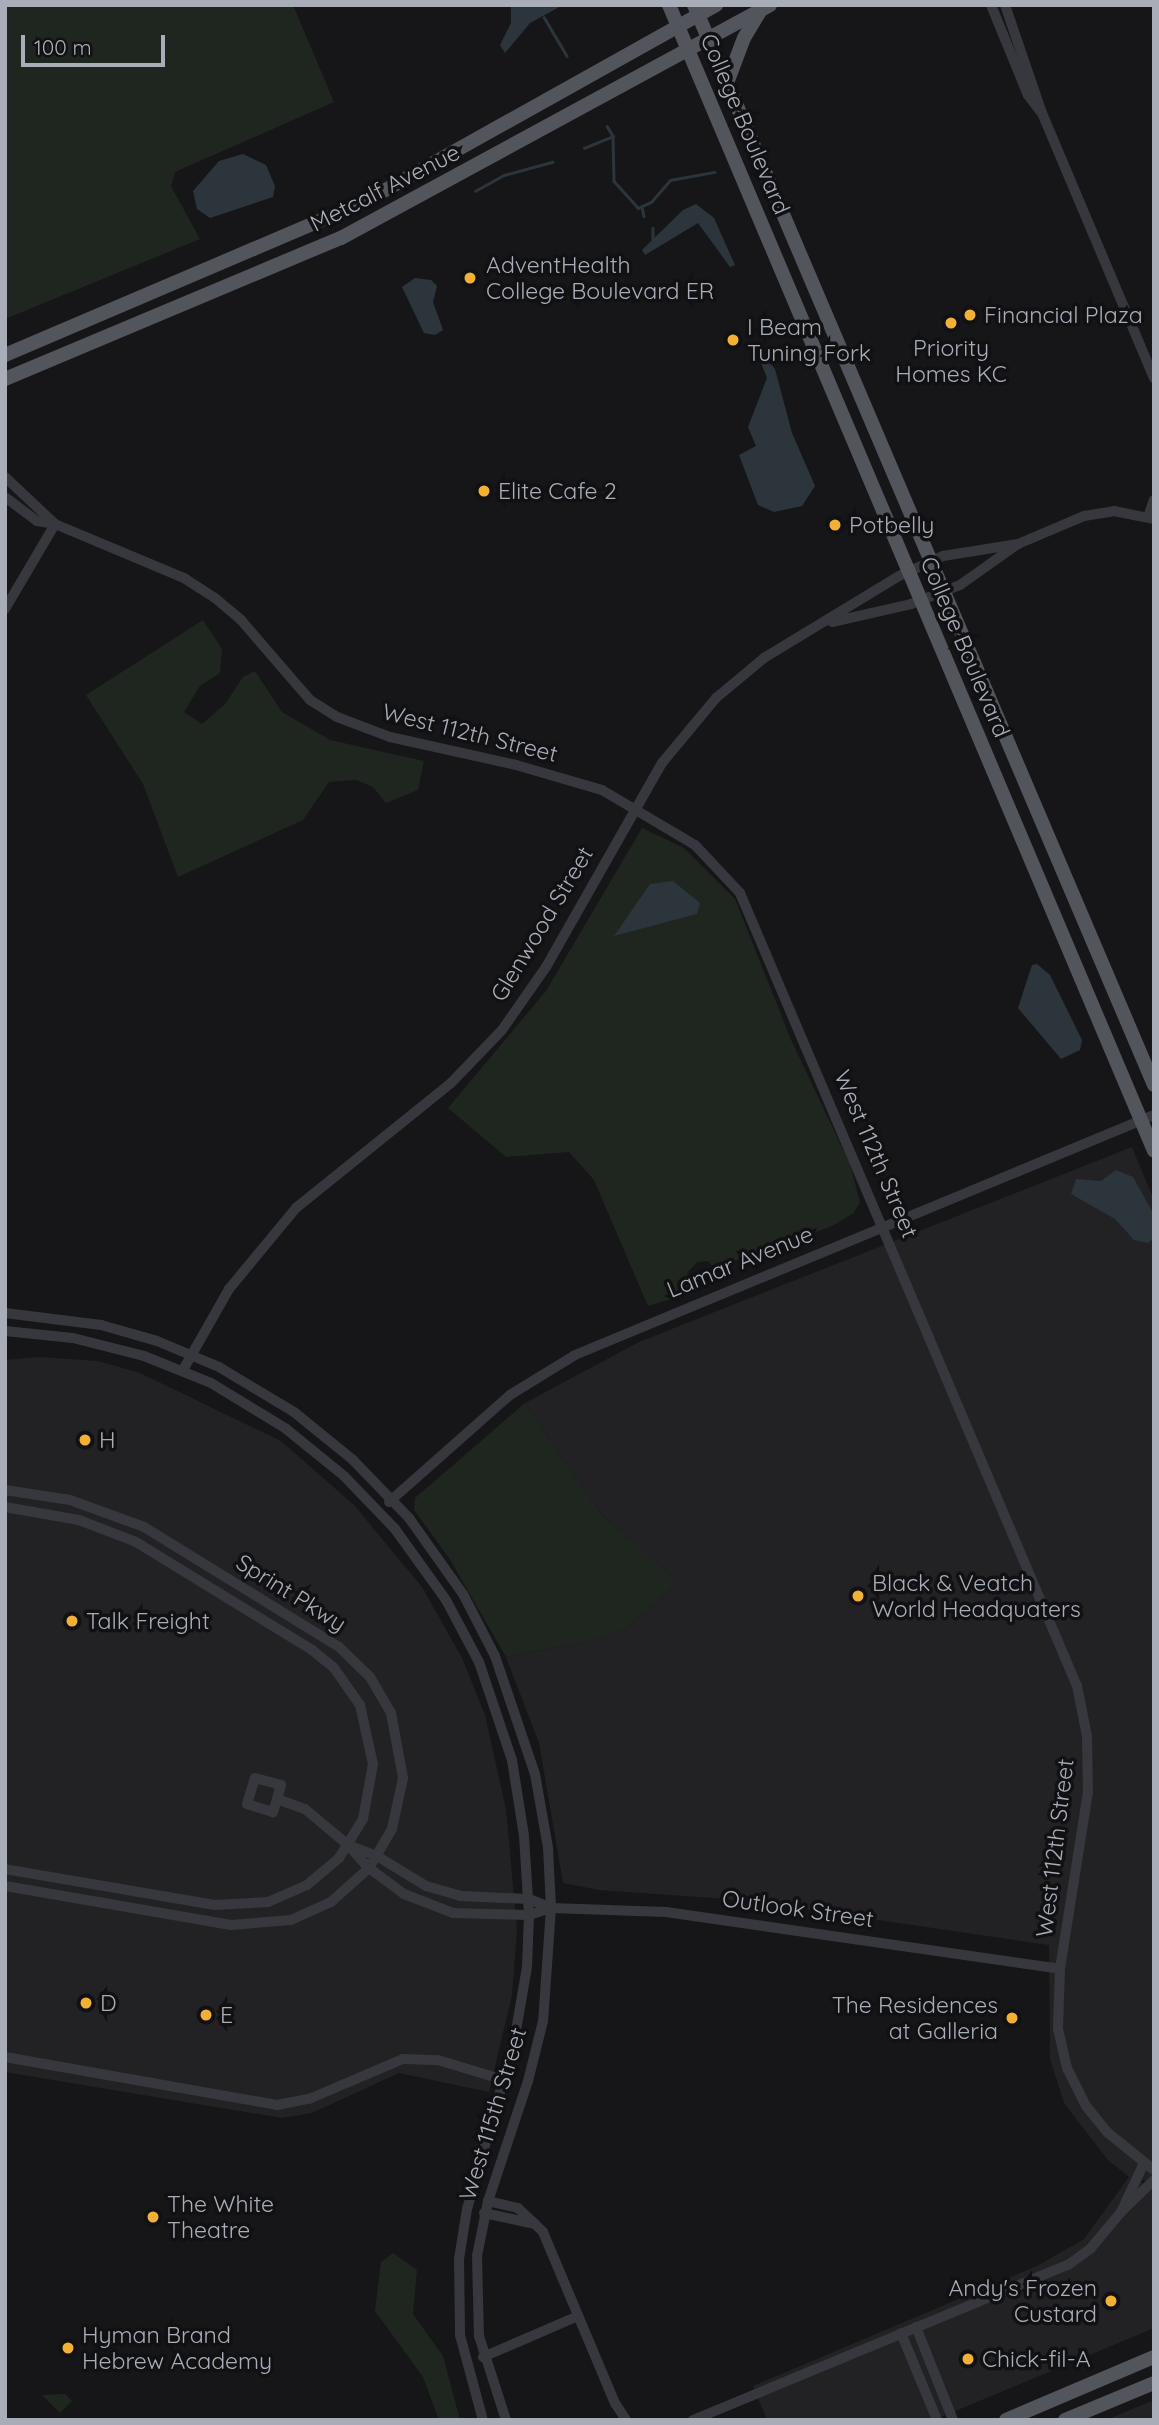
<!DOCTYPE html>
<style>
body{margin:0}
#map{position:relative;width:1159px;height:2425px;overflow:hidden;background:#161618;font-family:Quicksand,sans-serif}
div>[style]{position:absolute}
[style*='--x']{left:calc(var(--x)*1px);top:calc(var(--y)*1px);width:calc(var(--w)*1px);rotate:calc(var(--a)*1deg)}
.built>*{inset:0;background:#222225}
.green>*{inset:0;background:#1e261f}
.water>*{inset:0;background:#2c353c}
.stream>*{height:2.5px;margin:-1.25px;padding:0 1.25px;transform-origin:1.25px;border-radius:1.25px;background:#2c353c}
.minor>*{height:10px;margin:-5px;padding:0 5px;transform-origin:5px;border-radius:5px;background:#37383d}
.major>*{height:14px;margin:-7px;padding:0 7px;transform-origin:7px;border-radius:7px;background:#53555c}
.dots>*{width:19px;height:19px;translate:-50% -50%;box-sizing:border-box;border:4px solid #111113;border-radius:50%}
span{translate:-50% -50%;white-space:nowrap;text-align:center;line-height:1.15;-webkit-text-stroke:7px #111113;paint-order:stroke}
.street-label{font-size:23px;color:#a8adb8}
.poi-label{font-size:23px;color:#a8adb8}
.left{translate:0 -50%;text-align:left}
.right{translate:-100% -50%;text-align:right}
.frame{position:absolute;inset:0;border:7px solid #a8adb8;pointer-events:none}
.scale{position:absolute;left:21px;top:35px;width:144px;height:32px;box-sizing:border-box;border:4px solid #a8adb8;border-top:0;padding-left:9px;font-size:21px;line-height:24px;white-space:nowrap;color:#a8adb8;-webkit-text-stroke:5px #111113;paint-order:stroke}
</style>
<div id="map">
<div class="built">
<div style="clip-path:polygon(1132px 1147px,1154px 1200px,1154px 2182px,1134px 2179px,1154px 2188px,1154px 2328px,934px 2420px,767px 2420px,753px 2386px,1039px 2265px,1084px 2239px,1129px 2177px,1107px 2159px,1064px 2103px,1050px 2059px,1049px 1945px,741px 1900px,599px 1890px,563px 1883px,539px 1743px,506px 1657px,605px 1638px,626px 1629px,672px 1588px,674px 1577px,601px 1514px,525px 1403px,639px 1342px)"></div>
<div style="clip-path:polygon(39px 1357px,98px 1361px,140px 1373px,281px 1441px,355px 1506px,422px 1587px,462px 1658px,485px 1715px,506px 1809px,517px 1930px,512px 1995px,489px 2092px,399px 2073px,312px 2113px,282px 2118px,5px 2072px,5px 1360px)"></div>
<div style="clip-path:polygon(1154px 2400px,1154px 2420px,1106px 2420px)"></div>
</div>
<div class="green">
<div style="clip-path:polygon(5px 5px,293px 5px,334px 102px,175px 172px,171px 186px,200px 239px,5px 319px)"></div>
<div style="clip-path:polygon(203px 620px,222px 649px,220px 673px,200px 686px,184px 712px,202px 724px,225px 704px,243px 677px,255px 671px,282px 712px,330px 740px,424px 761px,418px 790px,386px 803px,373px 787px,356px 780px,329px 782px,303px 820px,178px 877px,143px 784px,86px 695px)"></div>
<div style="clip-path:polygon(642px 828px,684px 848px,735px 899px,792px 1042px,850px 1164px,860px 1202px,854px 1213px,832px 1226px,785px 1244px,714px 1268px,708px 1261px,697px 1262px,687px 1273px,698px 1291px,648px 1306px,594px 1180px,569px 1152px,506px 1157px,448px 1108px,546px 991px)"></div>
<div style="clip-path:polygon(525px 1403px,601px 1514px,674px 1577px,672px 1588px,626px 1629px,605px 1638px,506px 1657px,449px 1558px,414px 1510px,415px 1498px)"></div>
<div style="clip-path:polygon(393px 2253px,417px 2270px,413px 2314px,443px 2356px,460px 2420px,439px 2420px,423px 2377px,375px 2311px,381px 2262px)"></div>
<div style="clip-path:polygon(65px 2394px,72px 2401px,60px 2413px,42px 2395px)"></div>
</div>
<div class="water">
<div style="clip-path:polygon(511px 5px,563px 5px,530px 23px,505px 53px,500px 45px,511px 23px)"></div>
<div style="clip-path:polygon(243px 154px,266px 165px,275px 186px,273px 197px,210px 218px,197px 209px,193px 191px,219px 161px)"></div>
<div style="clip-path:polygon(696px 204px,714px 218px,735px 265px,730px 267px,698px 223px,645px 255px,642px 250px,683px 210px)"></div>
<div style="clip-path:polygon(415px 278px,431px 280px,437px 286px,433px 302px,443px 330px,435px 335px,424px 333px,402px 287px)"></div>
<div style="clip-path:polygon(762px 353px,775px 369px,792px 433px,815px 486px,802px 506px,774px 512px,758px 505px,739px 455px,756px 446px,748px 427px,767px 378px,760px 360px)"></div>
<div style="clip-path:polygon(673px 881px,700px 903px,697px 914px,614px 936px,650px 884px)"></div>
<div style="clip-path:polygon(1037px 964px,1050px 975px,1082px 1040px,1080px 1050px,1061px 1059px,1018px 1008px,1032px 965px)"></div>
<div style="clip-path:polygon(1116px 1170px,1133px 1177px,1153px 1213px,1154px 1238px,1148px 1243px,1134px 1240px,1115px 1219px,1071px 1194px,1076px 1179px,1101px 1181px)"></div>
</div>
<div class="stream">
<div style="--x:544;--y:17;--w:45;--a:59.5"></div>
<div style="--x:607;--y:126;--w:12;--a:59"></div>
<div style="--x:613;--y:136;--w:45;--a:88.7"></div>
<div style="--x:614;--y:181;--w:36;--a:48"></div>
<div style="--x:638;--y:208;--w:14;--a:-25"></div>
<div style="--x:651;--y:202;--w:29;--a:-49"></div>
<div style="--x:670;--y:180;--w:45;--a:-10.3"></div>
<div style="--x:584;--y:148;--w:31;--a:-22"></div>
<div style="--x:475;--y:191;--w:33;--a:-29"></div>
<div style="--x:504;--y:175;--w:50;--a:-15.2"></div>
<div style="--x:642;--y:207;--w:9;--a:77"></div>
<div style="--x:653;--y:228;--w:12;--a:90"></div>
</div>
<div class="minor">
<div style="--x:991;--y:5;--w:97;--a:67.7"></div>
<div style="--x:1028;--y:95;--w:20;--a:53"></div>
<div style="--x:1005;--y:5;--w:114;--a:71.1"></div>
<div style="--x:1042;--y:113;--w:288;--a:67.1"></div>
<div style="--x:5;--y:477;--w:69;--a:43.2"></div>
<div style="--x:55;--y:524;--w:140;--a:22.7"></div>
<div style="--x:184;--y:578;--w:37;--a:33"></div>
<div style="--x:215;--y:598;--w:34;--a:40"></div>
<div style="--x:241;--y:620;--w:106;--a:49.2"></div>
<div style="--x:310;--y:700;--w:32;--a:32"></div>
<div style="--x:337;--y:717;--w:57;--a:20.7"></div>
<div style="--x:390;--y:737;--w:129;--a:12.5"></div>
<div style="--x:516;--y:765;--w:90;--a:16.2"></div>
<div style="--x:602;--y:790;--w:108;--a:30.6"></div>
<div style="--x:695;--y:845;--w:66;--a:46.8"></div>
<div style="--x:740;--y:893;--w:862;--a:66.98"></div>
<div style="--x:1077;--y:1686;--w:51;--a:78.7"></div>
<div style="--x:1087;--y:1736;--w:56;--a:89"></div>
<div style="--x:1088;--y:1792;--w:179;--a:99"></div>
<div style="--x:1060;--y:1969;--w:60;--a:91.9"></div>
<div style="--x:1058;--y:2029;--w:40;--a:77"></div>
<div style="--x:1067;--y:2068;--w:42;--a:63.4"></div>
<div style="--x:1086;--y:2106;--w:33;--a:51"></div>
<div style="--x:1107;--y:2132;--w:60;--a:39"></div>
<div style="--x:5;--y:497;--w:40;--a:37"></div>
<div style="--x:37;--y:521;--w:18;--a:9"></div>
<div style="--x:1148;--y:517;--w:18;--a:-71"></div>
<div style="--x:5;--y:609;--w:99;--a:-59.5"></div>
<div style="--x:832;--y:622;--w:81;--a:-12.8"></div>
<div style="--x:911;--y:604;--w:53;--a:-21.2"></div>
<div style="--x:960;--y:585;--w:71;--a:-35.3"></div>
<div style="--x:1018;--y:544;--w:72;--a:-23"></div>
<div style="--x:1084;--y:516;--w:30;--a:-9"></div>
<div style="--x:1114;--y:511;--w:41;--a:11.3"></div>
<div style="--x:5;--y:1313;--w:97;--a:7.1"></div>
<div style="--x:101;--y:1325;--w:58;--a:15.9"></div>
<div style="--x:157;--y:1341;--w:67;--a:22.8"></div>
<div style="--x:219;--y:1367;--w:87;--a:31"></div>
<div style="--x:294;--y:1412;--w:76;--a:39.1"></div>
<div style="--x:353;--y:1460;--w:81;--a:46"></div>
<div style="--x:409;--y:1518;--w:93;--a:54.6"></div>
<div style="--x:463;--y:1594;--w:70;--a:62.7"></div>
<div style="--x:495;--y:1656;--w:125;--a:71.3"></div>
<div style="--x:535;--y:1774;--w:75;--a:80"></div>
<div style="--x:548;--y:1848;--w:60;--a:87.1"></div>
<div style="--x:551;--y:1908;--w:113;--a:94"></div>
<div style="--x:543;--y:2021;--w:62;--a:104"></div>
<div style="--x:528;--y:2081;--w:126;--a:108.4"></div>
<div style="--x:488;--y:2201;--w:56;--a:101.3"></div>
<div style="--x:477;--y:2256;--w:80;--a:88.6"></div>
<div style="--x:479;--y:2336;--w:88;--a:72.2"></div>
<div style="--x:5;--y:1331;--w:68;--a:5.9"></div>
<div style="--x:73;--y:1338;--w:73;--a:14.2"></div>
<div style="--x:144;--y:1356;--w:72;--a:21.9"></div>
<div style="--x:211;--y:1383;--w:87;--a:31.3"></div>
<div style="--x:285;--y:1428;--w:76;--a:39.1"></div>
<div style="--x:344;--y:1476;--w:74;--a:46.1"></div>
<div style="--x:395;--y:1529;--w:87;--a:54.3"></div>
<div style="--x:446;--y:1600;--w:70;--a:62"></div>
<div style="--x:479;--y:1662;--w:103;--a:71.4"></div>
<div style="--x:512;--y:1760;--w:77;--a:81"></div>
<div style="--x:524;--y:1836;--w:79;--a:86.4"></div>
<div style="--x:529;--y:1915;--w:52;--a:92.2"></div>
<div style="--x:527;--y:1967;--w:76;--a:99.8"></div>
<div style="--x:514;--y:2042;--w:173;--a:105.7"></div>
<div style="--x:467;--y:2209;--w:51;--a:99.1"></div>
<div style="--x:459;--y:2259;--w:76;--a:89.2"></div>
<div style="--x:460;--y:2335;--w:88;--a:74.9"></div>
<div style="--x:183;--y:1370;--w:93;--a:-60.4"></div>
<div style="--x:229;--y:1289;--w:105;--a:-50.4"></div>
<div style="--x:296;--y:1208;--w:199;--a:-38.9"></div>
<div style="--x:451;--y:1083;--w:74;--a:-46.1"></div>
<div style="--x:502;--y:1030;--w:77;--a:-55.1"></div>
<div style="--x:546;--y:967;--w:235;--a:-60.4"></div>
<div style="--x:662;--y:763;--w:85;--a:-50.3"></div>
<div style="--x:716;--y:698;--w:62;--a:-39.8"></div>
<div style="--x:764;--y:658;--w:158;--a:-31.3"></div>
<div style="--x:899;--y:576;--w:48;--a:-24.4"></div>
<div style="--x:943;--y:556;--w:76;--a:-9.1"></div>
<div style="--x:5;--y:1490;--w:66;--a:8.7"></div>
<div style="--x:70;--y:1500;--w:79;--a:20"></div>
<div style="--x:144;--y:1527;--w:229;--a:31.6"></div>
<div style="--x:339;--y:1647;--w:43;--a:44.1"></div>
<div style="--x:370;--y:1677;--w:42;--a:59.7"></div>
<div style="--x:391;--y:1713;--w:66;--a:79.5"></div>
<div style="--x:403;--y:1778;--w:52;--a:102.2"></div>
<div style="--x:392;--y:1829;--w:45;--a:120.5"></div>
<div style="--x:369;--y:1868;--w:51;--a:138.2"></div>
<div style="--x:331;--y:1902;--w:44;--a:155.8"></div>
<div style="--x:291;--y:1920;--w:60;--a:175.2"></div>
<div style="--x:231;--y:1925;--w:229;--a:-170.2"></div>
<div style="--x:389;--y:1502;--w:162;--a:-41.5"></div>
<div style="--x:510;--y:1395;--w:76;--a:-31.6"></div>
<div style="--x:575;--y:1355;--w:627;--a:-22.51"></div>
<div style="--x:5;--y:1507;--w:75;--a:10"></div>
<div style="--x:79;--y:1520;--w:61;--a:21.1"></div>
<div style="--x:136;--y:1542;--w:206;--a:31.5"></div>
<div style="--x:312;--y:1650;--w:28;--a:39"></div>
<div style="--x:334;--y:1668;--w:45;--a:54.9"></div>
<div style="--x:360;--y:1705;--w:60;--a:77.6"></div>
<div style="--x:373;--y:1764;--w:56;--a:100.3"></div>
<div style="--x:363;--y:1819;--w:46;--a:121.6"></div>
<div style="--x:339;--y:1858;--w:42;--a:139.8"></div>
<div style="--x:307;--y:1885;--w:43;--a:156.4"></div>
<div style="--x:268;--y:1902;--w:53;--a:176.8"></div>
<div style="--x:215;--y:1905;--w:213;--a:-170.3"></div>
<div style="--x:277;--y:1799;--w:14;--a:107"></div>
<div style="--x:273;--y:1812;--w:27;--a:-163"></div>
<div style="--x:247;--y:1804;--w:27;--a:-73"></div>
<div style="--x:255;--y:1778;--w:27;--a:15"></div>
<div style="--x:281;--y:1785;--w:15;--a:106"></div>
<div style="--x:277;--y:1799;--w:30;--a:20"></div>
<div style="--x:305;--y:1809;--w:56;--a:39.9"></div>
<div style="--x:348;--y:1845;--w:31;--a:21"></div>
<div style="--x:377;--y:1856;--w:57;--a:31.5"></div>
<div style="--x:426;--y:1886;--w:35;--a:16"></div>
<div style="--x:460;--y:1896;--w:69;--a:2.5"></div>
<div style="--x:529;--y:1899;--w:24;--a:22"></div>
<div style="--x:348;--y:1845;--w:31;--a:48"></div>
<div style="--x:369;--y:1868;--w:44;--a:36.6"></div>
<div style="--x:404;--y:1894;--w:53;--a:21.2"></div>
<div style="--x:453;--y:1913;--w:76;--a:1.5"></div>
<div style="--x:529;--y:1915;--w:23;--a:-18"></div>
<div style="--x:551;--y:1908;--w:115;--a:2"></div>
<div style="--x:666;--y:1912;--w:398;--a:8.2"></div>
<div style="--x:5;--y:2057;--w:276;--a:10"></div>
<div style="--x:277;--y:2105;--w:33;--a:-11"></div>
<div style="--x:309;--y:2099;--w:102;--a:-23.1"></div>
<div style="--x:403;--y:2059;--w:35;--a:2"></div>
<div style="--x:438;--y:2060;--w:69;--a:16.9"></div>
<div style="--x:1144;--y:2163;--w:54;--a:115.1"></div>
<div style="--x:1121;--y:2212;--w:46;--a:-44.1"></div>
<div style="--x:484;--y:2213;--w:52;--a:12.2"></div>
<div style="--x:535;--y:2224;--w:23;--a:-137"></div>
<div style="--x:518;--y:2208;--w:31;--a:-167"></div>
<div style="--x:535;--y:2224;--w:11;--a:45"></div>
<div style="--x:543;--y:2232;--w:186;--a:67.2"></div>
<div style="--x:615;--y:2403;--w:20;--a:57"></div>
<div style="--x:916;--y:2327;--w:100;--a:68.3"></div>
<div style="--x:901;--y:2333;--w:94;--a:67.5"></div>
<div style="--x:483;--y:2357;--w:103;--a:-23.3"></div>
<div style="--x:693;--y:2420;--w:406;--a:-22.5"></div>
<div style="--x:1068;--y:2265;--w:29;--a:-36"></div>
<div style="--x:1091;--y:2248;--w:47;--a:-50.2"></div>
</div>
<div class="major">
<div style="--x:669;--y:5;--w:1244;--a:67.06"></div>
<div style="--x:694;--y:5;--w:1174;--a:66.93"></div>
<div style="--x:727;--y:83;--w:48;--a:-69.3"></div>
<div style="--x:744;--y:38;--w:31;--a:-59"></div>
<div style="--x:5;--y:355;--w:388;--a:-23.1"></div>
<div style="--x:362;--y:203;--w:406;--a:-29.2"></div>
<div style="--x:5;--y:379;--w:364;--a:-22.8"></div>
<div style="--x:341;--y:238;--w:488;--a:-28.5"></div>
<div style="--x:1006;--y:2420;--w:161;--a:-23.1"></div>
<div style="--x:1065;--y:2420;--w:96;--a:-22.6"></div>
</div>
<div class="dots">
<div style="left:470px;top:278px;background:#f2b134"></div>
<div style="left:970px;top:315px;background:#f2b134"></div>
<div style="left:951px;top:323px;background:#f2b134"></div>
<div style="left:733px;top:340px;background:#f2b134"></div>
<div style="left:484px;top:491px;background:#f2b134"></div>
<div style="left:835px;top:525px;background:#f2b134"></div>
<div style="left:85px;top:1440px;background:#f2b134"></div>
<div style="left:858px;top:1596px;background:#f2b134"></div>
<div style="left:72px;top:1621px;background:#f2b134"></div>
<div style="left:86px;top:2003px;background:#f2b134"></div>
<div style="left:206px;top:2015px;background:#f2b134"></div>
<div style="left:1012px;top:2018px;background:#f2b134"></div>
<div style="left:153px;top:2217px;background:#f2b134"></div>
<div style="left:1111px;top:2301px;background:#f2b134"></div>
<div style="left:68px;top:2348px;background:#f2b134"></div>
<div style="left:968px;top:2359px;background:#f2b134"></div>
</div>
<div class="street-label">
<span style="left:745px;top:124px;rotate:67deg">College Boulevard</span>
<span style="left:385px;top:188px;rotate:-27deg">Metcalf Avenue</span>
<span style="left:965px;top:647px;rotate:67deg">College Boulevard</span>
<span style="left:470px;top:733px;rotate:14deg">West 112th Street</span>
<span style="left:542px;top:924px;rotate:-59deg">Glenwood Street</span>
<span style="left:876px;top:1154px;rotate:67deg">West 112th Street</span>
<span style="left:740px;top:1262px;rotate:-22deg">Lamar Avenue</span>
<span style="left:291px;top:1593px;rotate:32deg">Sprint Pkwy</span>
<span style="left:1055px;top:1848px;rotate:-83deg">West 112th Street</span>
<span style="left:798px;top:1909px;rotate:8deg">Outlook Street</span>
<span style="left:493px;top:2114px;rotate:-73deg">West 115th Street</span>
</div>
<div class="poi-label">
<span class="left" style="left:486px;top:278px">AdventHealth<br>College Boulevard ER</span>
<span class="left" style="left:984px;top:315px">Financial Plaza</span>
<span class="left" style="left:747px;top:340px">I Beam<br>Tuning Fork</span>
<span style="left:951px;top:361px">Priority<br>Homes KC</span>
<span class="left" style="left:498px;top:491px">Elite Cafe 2</span>
<span class="left" style="left:849px;top:525px">Potbelly</span>
<span class="left" style="left:99px;top:1440px">H</span>
<span class="left" style="left:872px;top:1596px">Black &amp; Veatch<br>World Headquaters</span>
<span class="left" style="left:86px;top:1621px">Talk Freight</span>
<span class="left" style="left:100px;top:2003px">D</span>
<span class="right" style="left:998px;top:2018px">The Residences<br>at Galleria</span>
<span class="left" style="left:220px;top:2015px">E</span>
<span class="left" style="left:167px;top:2217px">The White<br>Theatre</span>
<span class="right" style="left:1097px;top:2301px">Andy's Frozen<br>Custard</span>
<span class="left" style="left:82px;top:2348px">Hyman Brand<br>Hebrew Academy</span>
<span class="left" style="left:982px;top:2359px">Chick-fil-A</span>
</div>
<div class="frame"></div>
<div class="scale">100 m</div>
</div>
